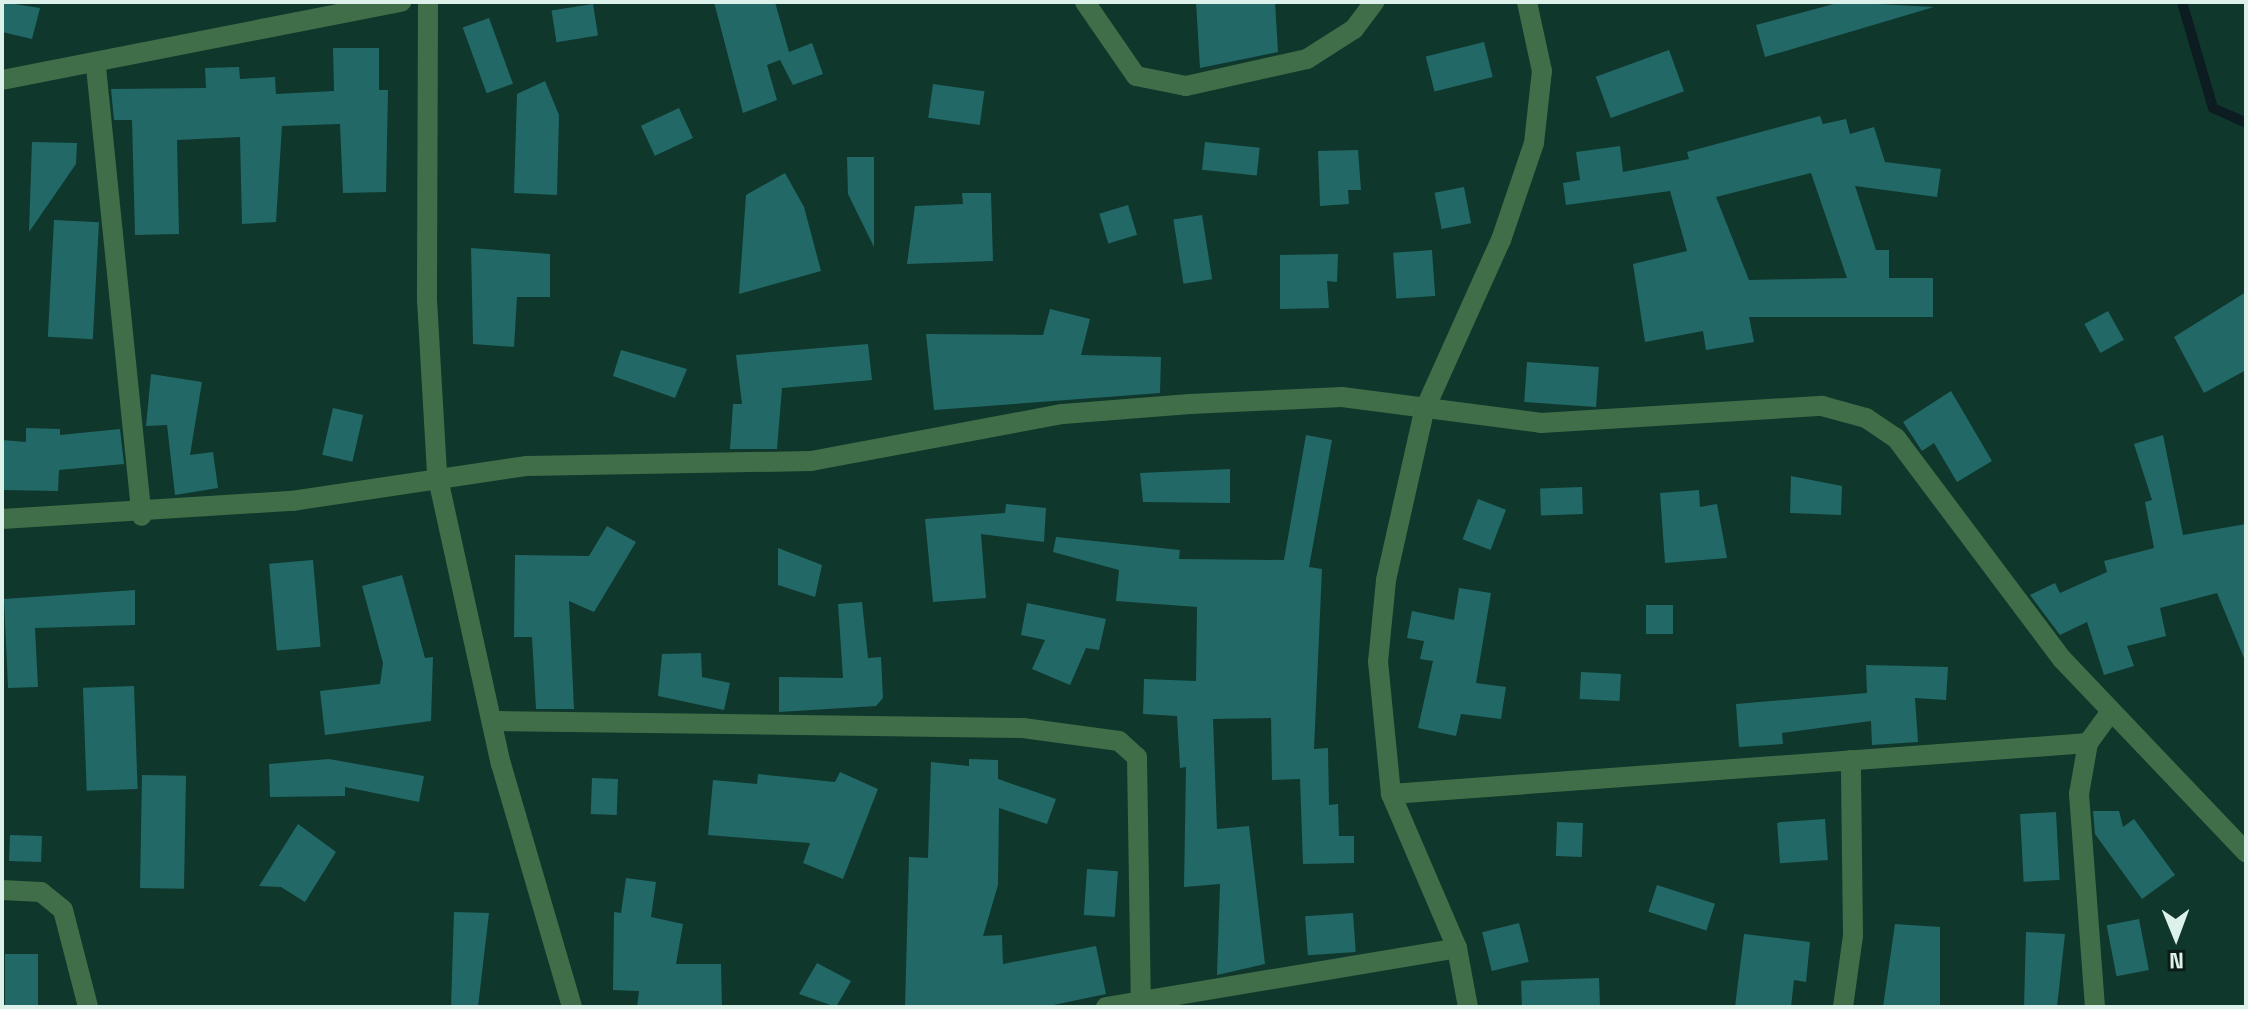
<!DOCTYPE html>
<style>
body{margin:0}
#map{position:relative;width:2248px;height:1009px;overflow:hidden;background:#0f372c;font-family:"Space Grotesk",sans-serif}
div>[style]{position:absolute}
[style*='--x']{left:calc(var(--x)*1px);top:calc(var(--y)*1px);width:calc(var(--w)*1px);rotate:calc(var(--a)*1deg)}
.stream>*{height:10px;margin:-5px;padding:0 5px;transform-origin:5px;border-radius:5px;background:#0c1c20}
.building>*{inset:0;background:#226867;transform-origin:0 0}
.minor>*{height:20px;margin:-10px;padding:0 10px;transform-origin:10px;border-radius:10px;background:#406e48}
span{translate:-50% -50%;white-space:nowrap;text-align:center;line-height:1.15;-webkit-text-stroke:6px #0b1b15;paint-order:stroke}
.frame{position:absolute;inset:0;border:4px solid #dcf1e9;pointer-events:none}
.north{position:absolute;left:2136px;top:897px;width:80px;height:80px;-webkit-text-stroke:6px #0b1b15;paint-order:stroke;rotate:179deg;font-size:22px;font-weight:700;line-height:32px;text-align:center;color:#dcf1e9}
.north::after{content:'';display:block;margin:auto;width:28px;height:36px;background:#dcf1e9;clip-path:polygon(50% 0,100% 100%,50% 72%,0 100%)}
</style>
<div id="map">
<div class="stream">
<div style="--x:2182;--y:2;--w:110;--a:73.7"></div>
<div style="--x:2213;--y:108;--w:36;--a:24"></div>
</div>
<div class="building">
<div style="clip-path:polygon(2px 2px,40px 8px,32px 39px,2px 32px)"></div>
<div style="clip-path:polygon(714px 2px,775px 2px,789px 52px,812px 43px,823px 74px,793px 85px,780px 60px,767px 65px,777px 100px,743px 113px)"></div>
<div style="clip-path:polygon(1196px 2px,1275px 2px,1278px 52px,1200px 68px)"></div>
<div style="clip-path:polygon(1841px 2px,1934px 7px,1765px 57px,1756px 25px)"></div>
<div style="left:593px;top:4px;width:32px;height:42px;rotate:81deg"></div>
<div style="left:489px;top:18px;width:70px;height:28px;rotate:70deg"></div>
<div style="left:1484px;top:42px;width:36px;height:60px;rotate:76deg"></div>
<div style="clip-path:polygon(333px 48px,379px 48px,379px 90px,388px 90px,386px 192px,343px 193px,340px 124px,282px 126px,276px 222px,242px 224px,240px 137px,177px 140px,179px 234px,135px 235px,132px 120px,114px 120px,111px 89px,206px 88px,205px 68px,239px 67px,240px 79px,275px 77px,276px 94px,334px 91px)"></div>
<div style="left:1669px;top:50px;width:44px;height:78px;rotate:70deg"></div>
<div style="clip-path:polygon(545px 81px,559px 115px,557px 195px,514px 193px,517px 94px)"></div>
<div style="left:933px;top:84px;width:52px;height:34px;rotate:8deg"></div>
<div style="left:679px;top:108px;width:33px;height:42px;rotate:65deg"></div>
<div style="clip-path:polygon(evenodd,1820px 116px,1823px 124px,1846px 119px,1850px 134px,1874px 127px,1885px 162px,1941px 169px,1937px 197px,1855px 186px,1876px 250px,1889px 250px,1889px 278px,1933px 278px,1933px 317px,1749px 317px,1754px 342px,1706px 350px,1703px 331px,1645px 342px,1633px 264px,1687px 251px,1670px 191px,1566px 205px,1563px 183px,1580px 180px,1576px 152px,1620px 146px,1623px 172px,1689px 159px,1687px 152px,1820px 116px,1811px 173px,1847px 278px,1749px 280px,1716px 197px,1811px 173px)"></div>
<div style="clip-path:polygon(32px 142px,77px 143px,76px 164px,29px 232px)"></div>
<div style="left:1205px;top:142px;width:55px;height:28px;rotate:6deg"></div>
<div style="clip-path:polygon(1358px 150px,1361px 190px,1348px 190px,1349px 204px,1320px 206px,1318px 151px)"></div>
<div style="clip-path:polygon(847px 157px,874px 157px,874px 247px,848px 194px)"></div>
<div style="clip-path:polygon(785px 173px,804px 207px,821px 271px,739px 294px,746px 195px)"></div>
<div style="left:1464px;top:187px;width:37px;height:30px;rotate:79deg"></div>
<div style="clip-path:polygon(962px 193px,991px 193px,993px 261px,907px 264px,915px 206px,963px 204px)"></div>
<div style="left:1128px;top:205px;width:31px;height:30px;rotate:73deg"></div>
<div style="left:1202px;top:215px;width:65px;height:29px;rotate:81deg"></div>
<div style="left:54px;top:220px;width:45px;height:117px;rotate:3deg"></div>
<div style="clip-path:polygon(471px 248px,550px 254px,550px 297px,517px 297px,514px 347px,473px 344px)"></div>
<div style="left:1432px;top:250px;width:46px;height:39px;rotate:86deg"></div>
<div style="clip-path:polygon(1338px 254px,1337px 282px,1327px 281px,1329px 308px,1280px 309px,1280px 255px)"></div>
<div style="clip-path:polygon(2246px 292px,2246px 370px,2204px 393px,2174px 337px)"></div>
<div style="clip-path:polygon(1050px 309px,1090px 319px,1081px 355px,1161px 357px,1160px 393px,934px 410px,926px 334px,1043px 335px)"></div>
<div style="left:2108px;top:311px;width:33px;height:27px;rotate:61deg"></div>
<div style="clip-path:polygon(868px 344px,872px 380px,782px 388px,777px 449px,730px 449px,733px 404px,742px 404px,736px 355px)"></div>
<div style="clip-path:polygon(621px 350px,687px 369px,675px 398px,613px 376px)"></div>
<div style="left:1527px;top:362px;width:72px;height:40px;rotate:4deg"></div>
<div style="clip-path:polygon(151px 374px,202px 382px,190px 455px,213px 452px,218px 488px,175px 495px,167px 425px,146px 426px)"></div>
<div style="clip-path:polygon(1951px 391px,1992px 461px,1957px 482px,1934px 443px,1922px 451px,1903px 422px)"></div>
<div style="left:333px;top:408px;width:31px;height:48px;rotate:13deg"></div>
<div style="clip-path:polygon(26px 428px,60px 429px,60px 435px,120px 429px,124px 464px,59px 470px,58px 491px,2px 490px,2px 440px,26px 442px)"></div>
<div style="clip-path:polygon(1306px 435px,1332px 440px,1309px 567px,1322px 569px,1314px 749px,1328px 748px,1329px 805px,1338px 804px,1339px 836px,1354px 836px,1354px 863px,1303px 864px,1300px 779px,1272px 780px,1271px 718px,1213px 719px,1217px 829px,1249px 826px,1265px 964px,1217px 975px,1220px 884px,1184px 887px,1186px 767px,1180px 768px,1177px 716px,1143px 714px,1144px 679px,1196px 681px,1197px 607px,1116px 601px,1119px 570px,1053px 552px,1056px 537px,1180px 550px,1179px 559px,1284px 560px)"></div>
<div style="clip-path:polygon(2163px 435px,2183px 535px,2246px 524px,2246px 663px,2217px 593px,2160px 608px,2166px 636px,2127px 646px,2134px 666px,2104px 675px,2087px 622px,2060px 635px,2030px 595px,2055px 583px,2060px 593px,2107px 572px,2104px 561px,2154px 548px,2145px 502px,2152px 500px,2134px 444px)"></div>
<div style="clip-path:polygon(1230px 469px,1230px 503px,1143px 502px,1140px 473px)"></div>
<div style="clip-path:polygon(1791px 476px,1842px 486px,1841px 515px,1790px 513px)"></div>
<div style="left:1582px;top:487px;width:27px;height:42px;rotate:88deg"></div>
<div style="clip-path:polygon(1699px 490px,1700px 507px,1717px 504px,1727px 558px,1665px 563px,1660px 493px)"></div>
<div style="left:1478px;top:499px;width:30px;height:43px;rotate:21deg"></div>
<div style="clip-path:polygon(1006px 504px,1046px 508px,1044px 542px,981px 534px,986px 598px,933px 602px,925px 519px,1005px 513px)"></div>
<div style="clip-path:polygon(607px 526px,636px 542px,594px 612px,569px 601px,574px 709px,536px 709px,532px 637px,514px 637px,515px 555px,589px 556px)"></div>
<div style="clip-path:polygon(778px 548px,822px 565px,815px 597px,778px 585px)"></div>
<div style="left:313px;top:560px;width:87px;height:44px;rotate:85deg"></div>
<div style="clip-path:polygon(402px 575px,425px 658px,433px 657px,431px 721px,325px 735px,320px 691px,380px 684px,383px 663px,362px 586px)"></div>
<div style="clip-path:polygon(1459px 588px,1491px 593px,1476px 683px,1506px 687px,1501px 719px,1461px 714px,1456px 736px,1418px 728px,1433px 661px,1420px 659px,1424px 641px,1407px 638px,1412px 611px,1454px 620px)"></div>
<div style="clip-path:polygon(135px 590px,135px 625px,35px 628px,38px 687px,8px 688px,4px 599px)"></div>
<div style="clip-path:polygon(862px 602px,868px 658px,881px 657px,883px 698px,876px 706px,779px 712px,779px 677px,843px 678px,838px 604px)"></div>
<div style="clip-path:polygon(1027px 603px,1106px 619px,1099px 650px,1086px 648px,1070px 685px,1032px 669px,1045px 640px,1021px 635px)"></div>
<div style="left:1646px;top:605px;width:27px;height:29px"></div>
<div style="clip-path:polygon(701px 653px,702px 677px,730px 683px,724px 710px,658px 696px,662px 654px)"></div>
<div style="clip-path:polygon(1866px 665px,1948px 667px,1946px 700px,1915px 698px,1918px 742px,1872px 745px,1871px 721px,1782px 733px,1783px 744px,1739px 747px,1736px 704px,1867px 693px)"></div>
<div style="left:1581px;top:672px;width:40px;height:27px;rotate:3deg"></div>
<div style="left:134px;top:686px;width:103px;height:51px;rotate:88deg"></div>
<div style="clip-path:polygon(329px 759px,424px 776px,419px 802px,345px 787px,345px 796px,270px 797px,269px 764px)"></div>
<div style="clip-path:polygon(969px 759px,998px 760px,998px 779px,1056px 799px,1047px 824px,999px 808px,998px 885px,983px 936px,1002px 935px,1003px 964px,1096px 946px,1106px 994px,1044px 1007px,905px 1007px,909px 857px,928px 858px,931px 762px,969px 766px)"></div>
<div style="clip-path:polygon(840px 772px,878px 789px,843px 879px,803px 863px,810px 843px,708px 835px,713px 780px,757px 784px,758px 774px,835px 782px)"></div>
<div style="left:142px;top:775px;width:44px;height:113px;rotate:1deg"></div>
<div style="left:592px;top:778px;width:26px;height:36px;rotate:2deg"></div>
<div style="clip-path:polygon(2093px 811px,2119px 811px,2123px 827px,2134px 819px,2175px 875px,2142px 899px,2095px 834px)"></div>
<div style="left:2056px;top:812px;width:68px;height:36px;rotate:87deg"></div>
<div style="left:1825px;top:819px;width:41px;height:48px;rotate:86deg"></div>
<div style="left:1557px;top:822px;width:26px;height:34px;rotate:2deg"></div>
<div style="clip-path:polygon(298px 824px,336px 852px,305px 902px,281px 887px,259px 886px)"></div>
<div style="left:10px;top:835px;width:32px;height:26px;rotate:2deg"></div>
<div style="left:1087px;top:869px;width:31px;height:46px;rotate:4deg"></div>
<div style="clip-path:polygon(626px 878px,656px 882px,651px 917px,683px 924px,676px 964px,721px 964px,722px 1007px,637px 1007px,639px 991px,613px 990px,614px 912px,621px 913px)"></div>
<div style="left:1657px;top:885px;width:61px;height:28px;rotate:18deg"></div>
<div style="clip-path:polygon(454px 912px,489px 913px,478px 1007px,451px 1007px)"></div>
<div style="left:1353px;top:913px;width:39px;height:48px;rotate:86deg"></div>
<div style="left:2139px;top:919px;width:52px;height:33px;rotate:79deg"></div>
<div style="left:1519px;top:923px;width:40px;height:38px;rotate:76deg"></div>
<div style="clip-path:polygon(1895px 924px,1940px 927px,1940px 1007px,1883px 1007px)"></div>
<div style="clip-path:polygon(2026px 932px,2065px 934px,2057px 1007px,2024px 1007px)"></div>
<div style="clip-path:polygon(1744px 934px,1810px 942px,1806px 982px,1794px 980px,1791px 1007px,1735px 1007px)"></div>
<div style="left:5px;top:954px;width:33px;height:53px"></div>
<div style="clip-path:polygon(817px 963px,851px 981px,836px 1007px,799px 994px)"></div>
<div style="left:1599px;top:978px;width:29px;height:78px;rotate:88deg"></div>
</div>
<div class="minor">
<div style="--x:428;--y:2;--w:298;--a:90.2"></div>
<div style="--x:427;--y:300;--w:174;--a:86.7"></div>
<div style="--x:437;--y:474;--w:297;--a:77.6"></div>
<div style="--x:501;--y:764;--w:253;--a:73.7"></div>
<div style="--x:1085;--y:2;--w:90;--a:55.4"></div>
<div style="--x:1136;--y:76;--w:51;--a:11.3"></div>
<div style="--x:1186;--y:86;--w:124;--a:-12.6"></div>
<div style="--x:1307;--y:59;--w:56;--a:-32.6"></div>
<div style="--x:1354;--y:29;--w:34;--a:-53"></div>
<div style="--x:96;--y:67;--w:451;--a:84.2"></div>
<div style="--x:2;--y:80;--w:407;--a:-11.1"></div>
<div style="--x:2;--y:519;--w:291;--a:-3.6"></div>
<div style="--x:292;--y:501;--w:238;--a:-8.5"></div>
<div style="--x:527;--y:466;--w:284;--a:-1"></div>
<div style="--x:811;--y:461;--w:256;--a:-10.6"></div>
<div style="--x:1063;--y:414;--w:127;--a:-4.5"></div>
<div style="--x:1190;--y:404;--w:152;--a:-2.6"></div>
<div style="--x:1342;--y:397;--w:201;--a:7.4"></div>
<div style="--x:1541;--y:423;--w:282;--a:-3.5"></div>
<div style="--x:1822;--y:406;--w:46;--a:15.3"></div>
<div style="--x:1866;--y:418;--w:36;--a:34"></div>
<div style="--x:1896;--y:438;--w:276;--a:53.1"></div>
<div style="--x:2062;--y:659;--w:267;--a:46.4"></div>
<div style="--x:494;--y:721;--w:529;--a:0.76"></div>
<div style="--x:1023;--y:728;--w:97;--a:7.7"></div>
<div style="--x:1119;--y:741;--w:24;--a:42"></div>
<div style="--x:1137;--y:757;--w:245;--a:89.1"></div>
<div style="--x:1391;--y:794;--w:699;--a:-4.18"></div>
<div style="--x:2;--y:890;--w:39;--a:3"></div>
<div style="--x:41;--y:892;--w:28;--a:39"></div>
<div style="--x:63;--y:910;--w:100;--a:75.5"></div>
<div style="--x:1106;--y:1007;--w:356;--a:-9.5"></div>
<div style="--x:1468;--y:1007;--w:60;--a:-100.6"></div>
<div style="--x:1457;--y:948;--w:168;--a:-113.2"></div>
<div style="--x:1391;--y:794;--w:133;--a:-95.6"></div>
<div style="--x:1378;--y:662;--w:82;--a:-84.4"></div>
<div style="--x:1386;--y:580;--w:173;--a:-77.3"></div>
<div style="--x:1424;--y:411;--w:188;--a:-65.8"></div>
<div style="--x:1501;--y:240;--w:102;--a:-71.2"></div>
<div style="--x:1534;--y:143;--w:72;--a:-83.7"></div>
<div style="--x:1542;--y:71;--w:71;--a:-102.3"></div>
<div style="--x:1843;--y:1007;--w:72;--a:-82"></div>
<div style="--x:1853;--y:936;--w:176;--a:-90.7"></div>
<div style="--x:2095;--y:1007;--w:214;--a:-94.3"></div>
<div style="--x:2079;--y:794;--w:52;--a:-80"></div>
<div style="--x:2088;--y:743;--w:37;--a:-54"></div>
</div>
<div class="frame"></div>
<div class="north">N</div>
</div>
